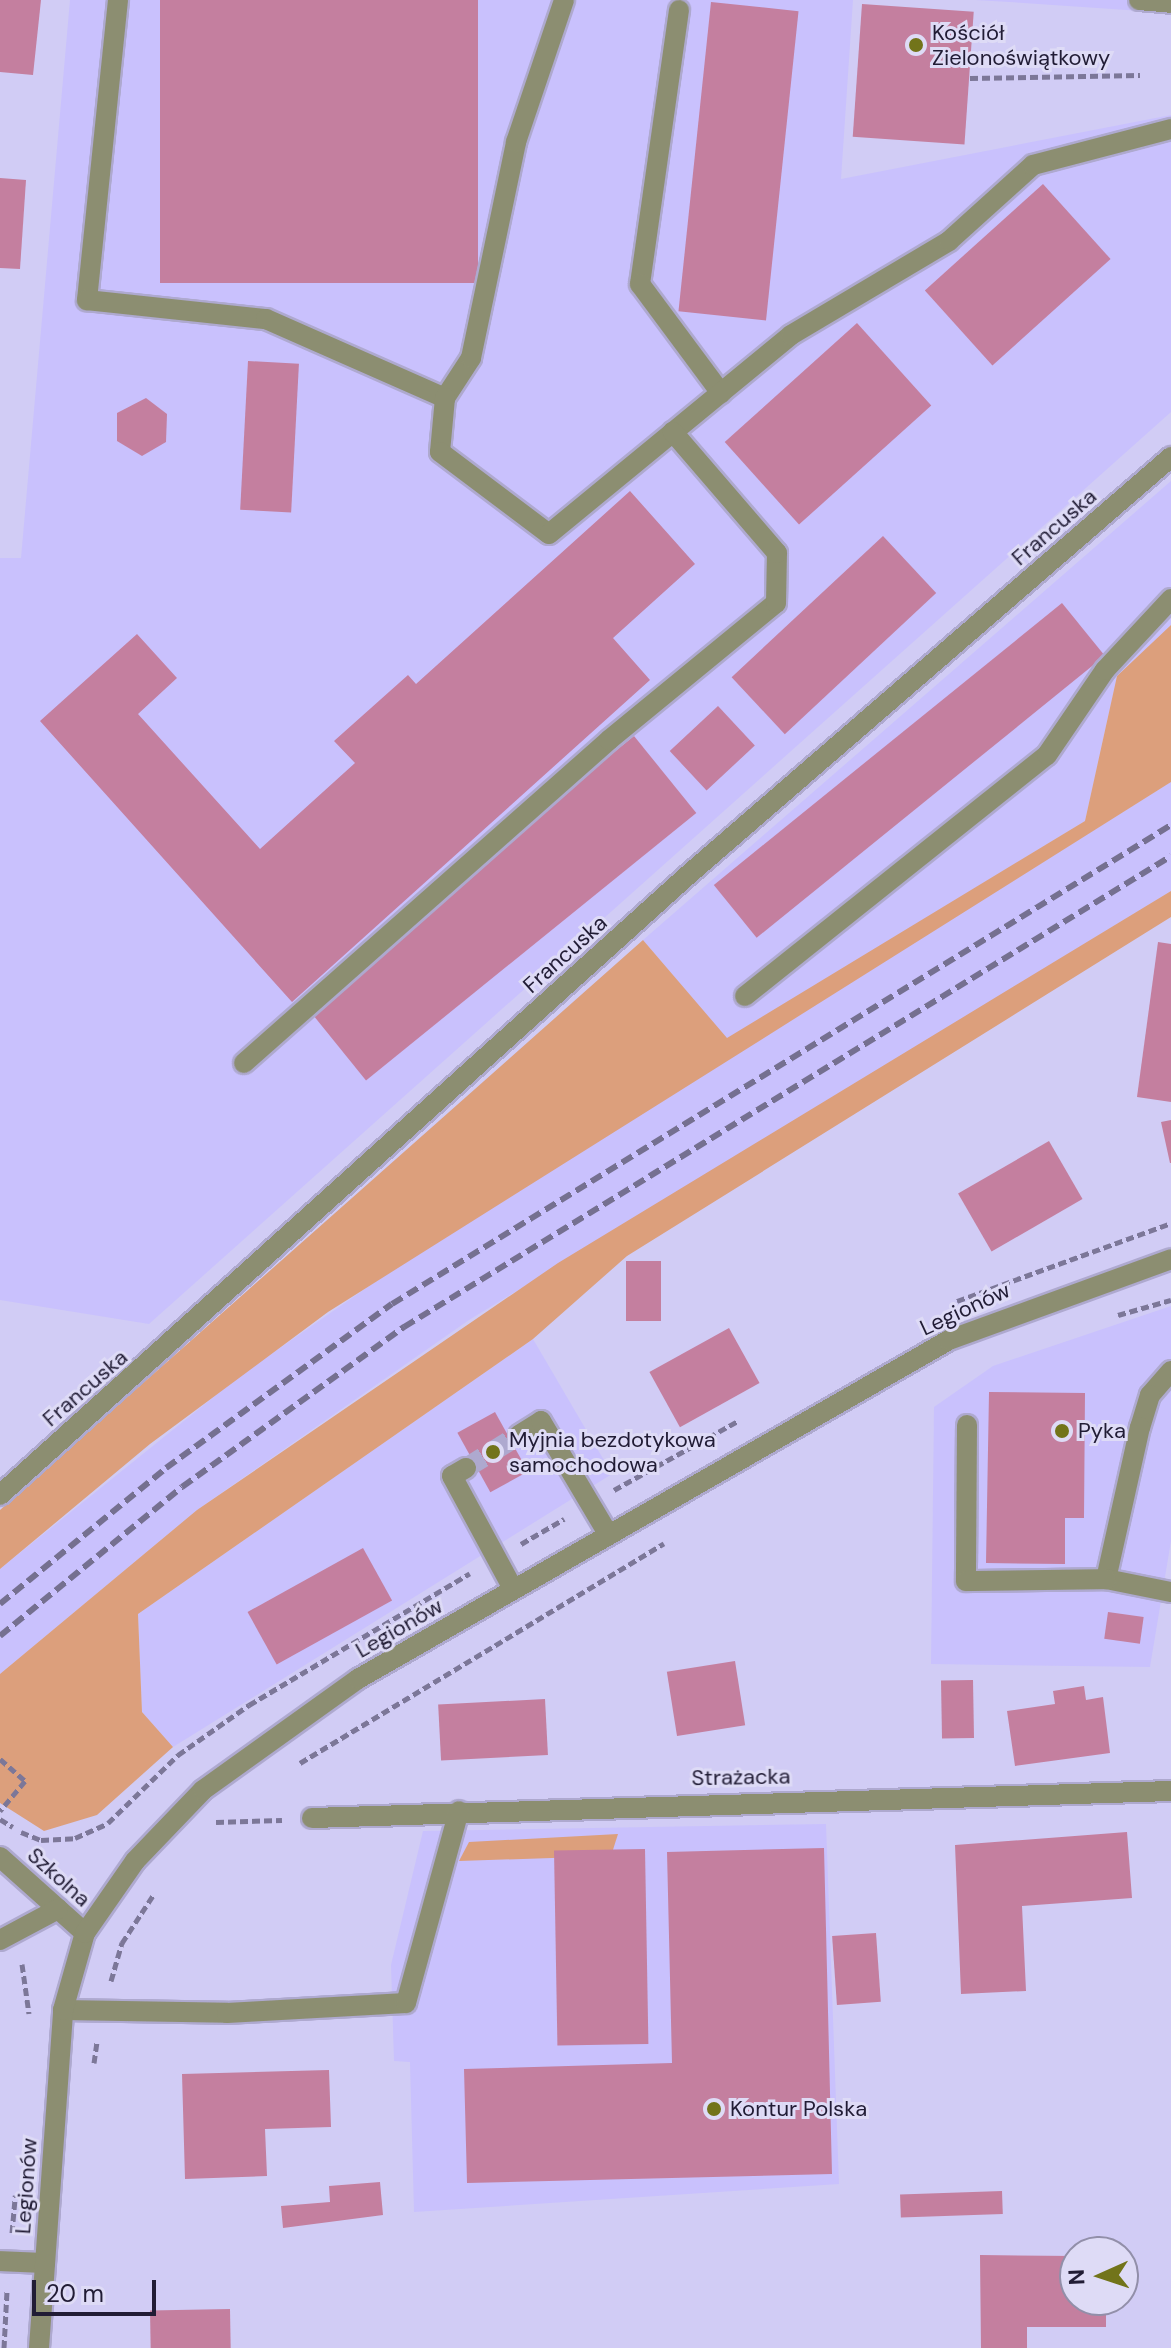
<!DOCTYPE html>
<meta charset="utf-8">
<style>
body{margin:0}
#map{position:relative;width:1171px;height:2348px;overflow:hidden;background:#d1ccf5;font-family:"DM Sans",sans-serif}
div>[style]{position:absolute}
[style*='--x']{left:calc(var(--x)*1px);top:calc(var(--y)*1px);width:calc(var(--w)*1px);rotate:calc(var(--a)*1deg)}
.built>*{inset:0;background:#c9c1fd}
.green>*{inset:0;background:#dc9f7c}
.building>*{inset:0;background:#c47f9f;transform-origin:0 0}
.minor-tunnel>*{height:20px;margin-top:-10px;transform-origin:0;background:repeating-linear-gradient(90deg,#aea9cf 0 20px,transparent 0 30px)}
.path>*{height:5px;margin-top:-2.5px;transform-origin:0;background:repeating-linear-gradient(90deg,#7c7798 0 8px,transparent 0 12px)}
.roads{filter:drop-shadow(2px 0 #aea9cf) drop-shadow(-2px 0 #aea9cf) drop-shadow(0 2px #aea9cf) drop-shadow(0 -2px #aea9cf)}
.minor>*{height:20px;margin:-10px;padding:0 10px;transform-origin:10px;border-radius:10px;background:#8c8e71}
.rail>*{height:6px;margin-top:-3px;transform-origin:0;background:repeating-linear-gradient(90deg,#757090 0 12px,transparent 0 18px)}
.dots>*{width:22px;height:22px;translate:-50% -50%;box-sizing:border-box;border:4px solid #dedbf6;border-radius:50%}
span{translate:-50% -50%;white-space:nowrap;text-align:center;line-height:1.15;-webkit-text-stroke:6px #dedbf6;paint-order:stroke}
.poi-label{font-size:22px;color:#211c35}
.left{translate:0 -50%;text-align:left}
.street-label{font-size:22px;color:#211c35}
.north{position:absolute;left:1059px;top:2236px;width:80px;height:80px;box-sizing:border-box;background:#dedbf6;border:2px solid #928fa9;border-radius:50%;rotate:267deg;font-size:22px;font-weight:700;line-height:32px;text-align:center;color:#211c35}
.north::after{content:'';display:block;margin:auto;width:28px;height:36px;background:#72741a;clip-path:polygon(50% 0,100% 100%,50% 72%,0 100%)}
.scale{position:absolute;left:32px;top:2280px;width:124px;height:36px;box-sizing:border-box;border:4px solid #211c35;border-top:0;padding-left:10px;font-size:24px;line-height:28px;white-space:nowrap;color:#211c35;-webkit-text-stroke:6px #dedbf6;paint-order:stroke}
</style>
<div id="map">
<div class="built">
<div style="clip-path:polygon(70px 0,853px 0,841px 179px,1171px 115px,1171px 412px,149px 1324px,0 1300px,0 558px,21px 558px)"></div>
<div style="clip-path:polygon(975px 0,1171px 0,1171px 13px,1009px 2px)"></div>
<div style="clip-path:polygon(1171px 481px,1171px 625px,1117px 676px,1085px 821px,727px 1039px,643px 940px)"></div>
<div style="clip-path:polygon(1171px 782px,1171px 891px,469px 1320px,197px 1510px,0 1674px,0 1569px,241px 1375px,421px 1250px)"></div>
<div style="clip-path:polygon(1171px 1306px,1171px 1541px,1150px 1667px,931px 1664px,934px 1407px,993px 1366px)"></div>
<div style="clip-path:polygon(533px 1339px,612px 1474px,173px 1747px,142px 1712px,138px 1614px)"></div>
<div style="clip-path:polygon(826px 1824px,839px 2184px,414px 2212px,410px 2062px,394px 2061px,391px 1965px,423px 1831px)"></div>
</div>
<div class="green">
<div style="clip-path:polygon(1171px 625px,1171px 782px,328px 1312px,150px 1444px,0 1569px,0 1510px,643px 940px,727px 1038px,1085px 821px,1117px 676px)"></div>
<div style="clip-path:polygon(1171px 891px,1171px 917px,627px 1256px,533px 1339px,138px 1614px,142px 1712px,173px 1747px,97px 1815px,44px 1831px,0 1803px,0 1674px,197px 1510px,558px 1263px)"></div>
<div style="clip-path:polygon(618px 1834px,611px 1856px,459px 1861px,469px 1842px)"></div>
</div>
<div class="building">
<div style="clip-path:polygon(0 0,41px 0,33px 75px,0 72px)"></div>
<div style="left:160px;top:0;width:318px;height:283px"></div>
<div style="left:711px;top:2px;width:88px;height:311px;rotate:6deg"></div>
<div style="left:862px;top:4px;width:112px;height:133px;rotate:4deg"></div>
<div style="clip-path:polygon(0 178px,26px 180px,20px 269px,0 268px)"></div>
<div style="left:1043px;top:184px;width:101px;height:159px;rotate:48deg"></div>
<div style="left:857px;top:323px;width:111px;height:178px;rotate:48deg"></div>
<div style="left:248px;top:361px;width:51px;height:149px;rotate:3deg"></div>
<div style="clip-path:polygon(146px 398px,167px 414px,166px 442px,142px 456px,117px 441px,117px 413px)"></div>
<div style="clip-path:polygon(630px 491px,695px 564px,613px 638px,650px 680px,292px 1002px,40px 721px,137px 634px,177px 678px,138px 714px,260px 849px,355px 763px,334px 741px,408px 675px,416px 684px)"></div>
<div style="left:883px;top:536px;width:78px;height:207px;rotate:47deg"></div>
<div style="left:1062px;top:603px;width:68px;height:448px;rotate:51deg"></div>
<div style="left:718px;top:706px;width:54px;height:66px;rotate:47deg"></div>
<div style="left:634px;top:736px;width:99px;height:425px;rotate:51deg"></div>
<div style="clip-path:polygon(1158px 942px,1171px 944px,1171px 1102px,1137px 1097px)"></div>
<div style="clip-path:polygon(1171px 1120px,1171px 1163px,1170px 1163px,1161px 1122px)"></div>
<div style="left:1049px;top:1141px;width:67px;height:105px;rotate:60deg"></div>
<div style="left:626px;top:1261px;width:35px;height:60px"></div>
<div style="left:729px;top:1328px;width:63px;height:91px;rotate:61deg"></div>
<div style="clip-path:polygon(989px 1392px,1085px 1393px,1084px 1518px,1065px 1518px,1065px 1564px,986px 1563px)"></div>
<div style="left:495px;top:1412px;width:68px;height:43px;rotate:61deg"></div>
<div style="left:363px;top:1548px;width:60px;height:132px;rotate:61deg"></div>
<div style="left:1108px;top:1612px;width:36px;height:27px;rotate:8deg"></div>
<div style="left:735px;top:1661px;width:65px;height:69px;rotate:81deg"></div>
<div style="left:973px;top:1680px;width:58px;height:32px;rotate:89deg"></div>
<div style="clip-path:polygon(1084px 1686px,1086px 1700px,1103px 1697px,1110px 1753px,1015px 1766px,1007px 1711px,1055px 1704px,1053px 1691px)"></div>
<div style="left:545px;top:1699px;width:56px;height:107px;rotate:87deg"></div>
<div style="clip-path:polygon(1127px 1832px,1132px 1898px,1022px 1906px,1026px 1991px,961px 1994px,955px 1845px)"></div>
<div style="clip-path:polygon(824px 1848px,832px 2174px,467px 2183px,464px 2069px,672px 2063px,667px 1852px)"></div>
<div style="left:645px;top:1849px;width:195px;height:91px;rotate:89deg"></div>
<div style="left:876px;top:1933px;width:69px;height:44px;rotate:86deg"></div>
<div style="clip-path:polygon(329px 2070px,331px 2127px,265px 2129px,267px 2176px,185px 2179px,182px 2074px)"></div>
<div style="clip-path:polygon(380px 2182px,383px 2215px,283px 2228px,281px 2206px,330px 2202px,329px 2186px)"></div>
<div style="left:1002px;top:2191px;width:23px;height:102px;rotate:88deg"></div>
<div style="clip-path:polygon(980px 2255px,1075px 2256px,1075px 2300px,1106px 2300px,1106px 2327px,1027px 2327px,1027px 2348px,981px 2348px)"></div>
<div style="left:230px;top:2309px;width:39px;height:80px;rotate:89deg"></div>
</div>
<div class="minor-tunnel">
<div style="--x:466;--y:1468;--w:62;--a:-31.9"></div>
</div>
<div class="path">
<div style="--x:970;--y:78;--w:170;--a:-1"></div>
<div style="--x:957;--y:1301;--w:228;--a:-20"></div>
<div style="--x:1118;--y:1315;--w:55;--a:-15.8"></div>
<div style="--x:614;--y:1490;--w:142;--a:-29.1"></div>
<div style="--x:521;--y:1544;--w:50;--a:-30.2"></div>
<div style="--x:0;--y:1759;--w:33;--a:41"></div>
<div style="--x:25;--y:1781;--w:39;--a:130"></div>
<div style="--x:300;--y:1763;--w:425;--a:-31.1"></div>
<div style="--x:0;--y:1819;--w:15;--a:32"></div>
<div style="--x:216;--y:1822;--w:66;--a:-1.7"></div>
<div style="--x:21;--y:1832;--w:22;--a:22"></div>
<div style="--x:41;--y:1840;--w:34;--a:-3"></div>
<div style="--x:75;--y:1838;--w:36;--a:-24"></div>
<div style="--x:108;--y:1823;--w:98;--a:-44.2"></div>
<div style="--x:178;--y:1755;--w:87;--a:-35.2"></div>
<div style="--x:249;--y:1705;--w:257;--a:-30.8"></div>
<div style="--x:22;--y:1964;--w:50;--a:82"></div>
<div style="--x:111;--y:1981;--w:40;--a:-74"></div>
<div style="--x:122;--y:1943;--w:59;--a:-56.9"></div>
<div style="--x:94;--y:2063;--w:22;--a:-82"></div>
<div style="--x:12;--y:2233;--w:38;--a:-85"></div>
<div style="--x:4;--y:2348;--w:57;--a:-87"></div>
</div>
<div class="roads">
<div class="minor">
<div style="--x:118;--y:0;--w:302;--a:95.9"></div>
<div style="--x:87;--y:300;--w:180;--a:6.1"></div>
<div style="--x:266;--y:319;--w:196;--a:23.8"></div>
<div style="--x:445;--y:398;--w:48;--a:-57"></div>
<div style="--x:471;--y:358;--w:221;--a:-78.2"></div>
<div style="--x:516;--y:142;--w:150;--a:-71.3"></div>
<div style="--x:1139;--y:0;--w:32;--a:5"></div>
<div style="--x:679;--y:10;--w:277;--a:98.1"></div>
<div style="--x:640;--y:284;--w:136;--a:53.4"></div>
<div style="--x:445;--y:398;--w:54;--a:95.3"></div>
<div style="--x:440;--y:452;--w:136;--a:37"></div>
<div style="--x:549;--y:534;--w:313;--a:-39.4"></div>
<div style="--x:791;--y:335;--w:184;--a:-30.7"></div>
<div style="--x:949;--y:241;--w:113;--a:-42.1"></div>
<div style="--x:1033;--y:165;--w:143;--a:-14.6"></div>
<div style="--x:745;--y:996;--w:386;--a:-38.6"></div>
<div style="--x:1047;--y:755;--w:103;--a:-55.7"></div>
<div style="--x:1105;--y:670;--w:97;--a:-47.1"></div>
<div style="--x:244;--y:1063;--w:487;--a:-41.5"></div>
<div style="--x:609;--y:740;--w:216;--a:-39.4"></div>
<div style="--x:776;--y:603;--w:50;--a:-88.9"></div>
<div style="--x:777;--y:553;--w:160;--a:-130.7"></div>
<div style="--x:1171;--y:1371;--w:32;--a:131"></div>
<div style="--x:1150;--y:1395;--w:34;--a:107"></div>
<div style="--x:1140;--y:1427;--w:156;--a:102.6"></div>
<div style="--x:1106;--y:1579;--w:66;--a:11.3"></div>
<div style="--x:967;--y:1425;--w:156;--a:90.4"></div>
<div style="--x:966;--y:1581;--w:140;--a:-0.8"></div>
<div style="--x:519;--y:1435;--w:26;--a:-32"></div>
<div style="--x:541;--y:1421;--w:131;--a:59.3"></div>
<div style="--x:466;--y:1468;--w:16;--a:150"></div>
<div style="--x:452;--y:1476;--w:128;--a:61.6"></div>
<div style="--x:0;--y:1495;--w:926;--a:-42.02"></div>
<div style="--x:688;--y:875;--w:639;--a:-40.87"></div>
<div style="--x:312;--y:1818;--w:859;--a:-1.8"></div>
<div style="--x:0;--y:1857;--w:114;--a:41.8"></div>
<div style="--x:0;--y:1940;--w:66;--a:-28.1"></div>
<div style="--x:63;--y:2010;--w:164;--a:1"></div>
<div style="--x:227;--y:2013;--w:179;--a:-3.2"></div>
<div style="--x:406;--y:2003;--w:199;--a:-74.6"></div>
<div style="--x:0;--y:2261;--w:45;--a:2.5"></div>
<div style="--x:39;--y:2348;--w:339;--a:-85.9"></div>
<div style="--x:63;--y:2010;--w:80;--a:-74.1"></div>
<div style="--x:85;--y:1933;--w:88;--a:-55.2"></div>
<div style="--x:135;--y:1861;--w:98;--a:-46.2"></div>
<div style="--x:203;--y:1790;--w:191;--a:-35.6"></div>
<div style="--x:358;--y:1679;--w:681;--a:-29.84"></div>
<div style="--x:949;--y:1340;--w:236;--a:-20"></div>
</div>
</div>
<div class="rail">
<div style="--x:0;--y:1604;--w:215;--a:-39.3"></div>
<div style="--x:166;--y:1468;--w:279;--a:-36"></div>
<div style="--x:392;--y:1304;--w:914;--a:-31.59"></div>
<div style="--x:0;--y:1636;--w:235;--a:-39.3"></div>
<div style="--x:182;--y:1487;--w:274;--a:-35.8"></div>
<div style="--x:404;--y:1327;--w:900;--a:-31.55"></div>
</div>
<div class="dots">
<div style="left:916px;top:45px;background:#72741a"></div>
<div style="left:1062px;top:1431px;background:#72741a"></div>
<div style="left:493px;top:1452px;background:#72741a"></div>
<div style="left:714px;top:2109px;background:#72741a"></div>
</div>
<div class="poi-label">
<span class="left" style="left:932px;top:45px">Kościół<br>Zielonoświątkowy</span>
<span class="left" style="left:1078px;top:1431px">Pyka</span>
<span class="left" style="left:509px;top:1452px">Myjnia bezdotykowa<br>samochodowa</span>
<span class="left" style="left:730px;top:2109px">Kontur Polska</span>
</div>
<div class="street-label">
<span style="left:1054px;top:527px;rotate:-41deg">Francuska</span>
<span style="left:565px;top:954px;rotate:-42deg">Francuska</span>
<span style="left:965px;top:1309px;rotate:-25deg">Legionów</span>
<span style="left:85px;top:1388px;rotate:-41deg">Francuska</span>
<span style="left:399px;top:1628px;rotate:-30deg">Legionów</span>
<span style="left:741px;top:1777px;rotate:-1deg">Strażacka</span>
<span style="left:59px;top:1877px;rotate:42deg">Szkolna</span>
<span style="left:26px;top:2186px;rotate:-86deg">Legionów</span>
</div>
<div class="north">N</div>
<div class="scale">20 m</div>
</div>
